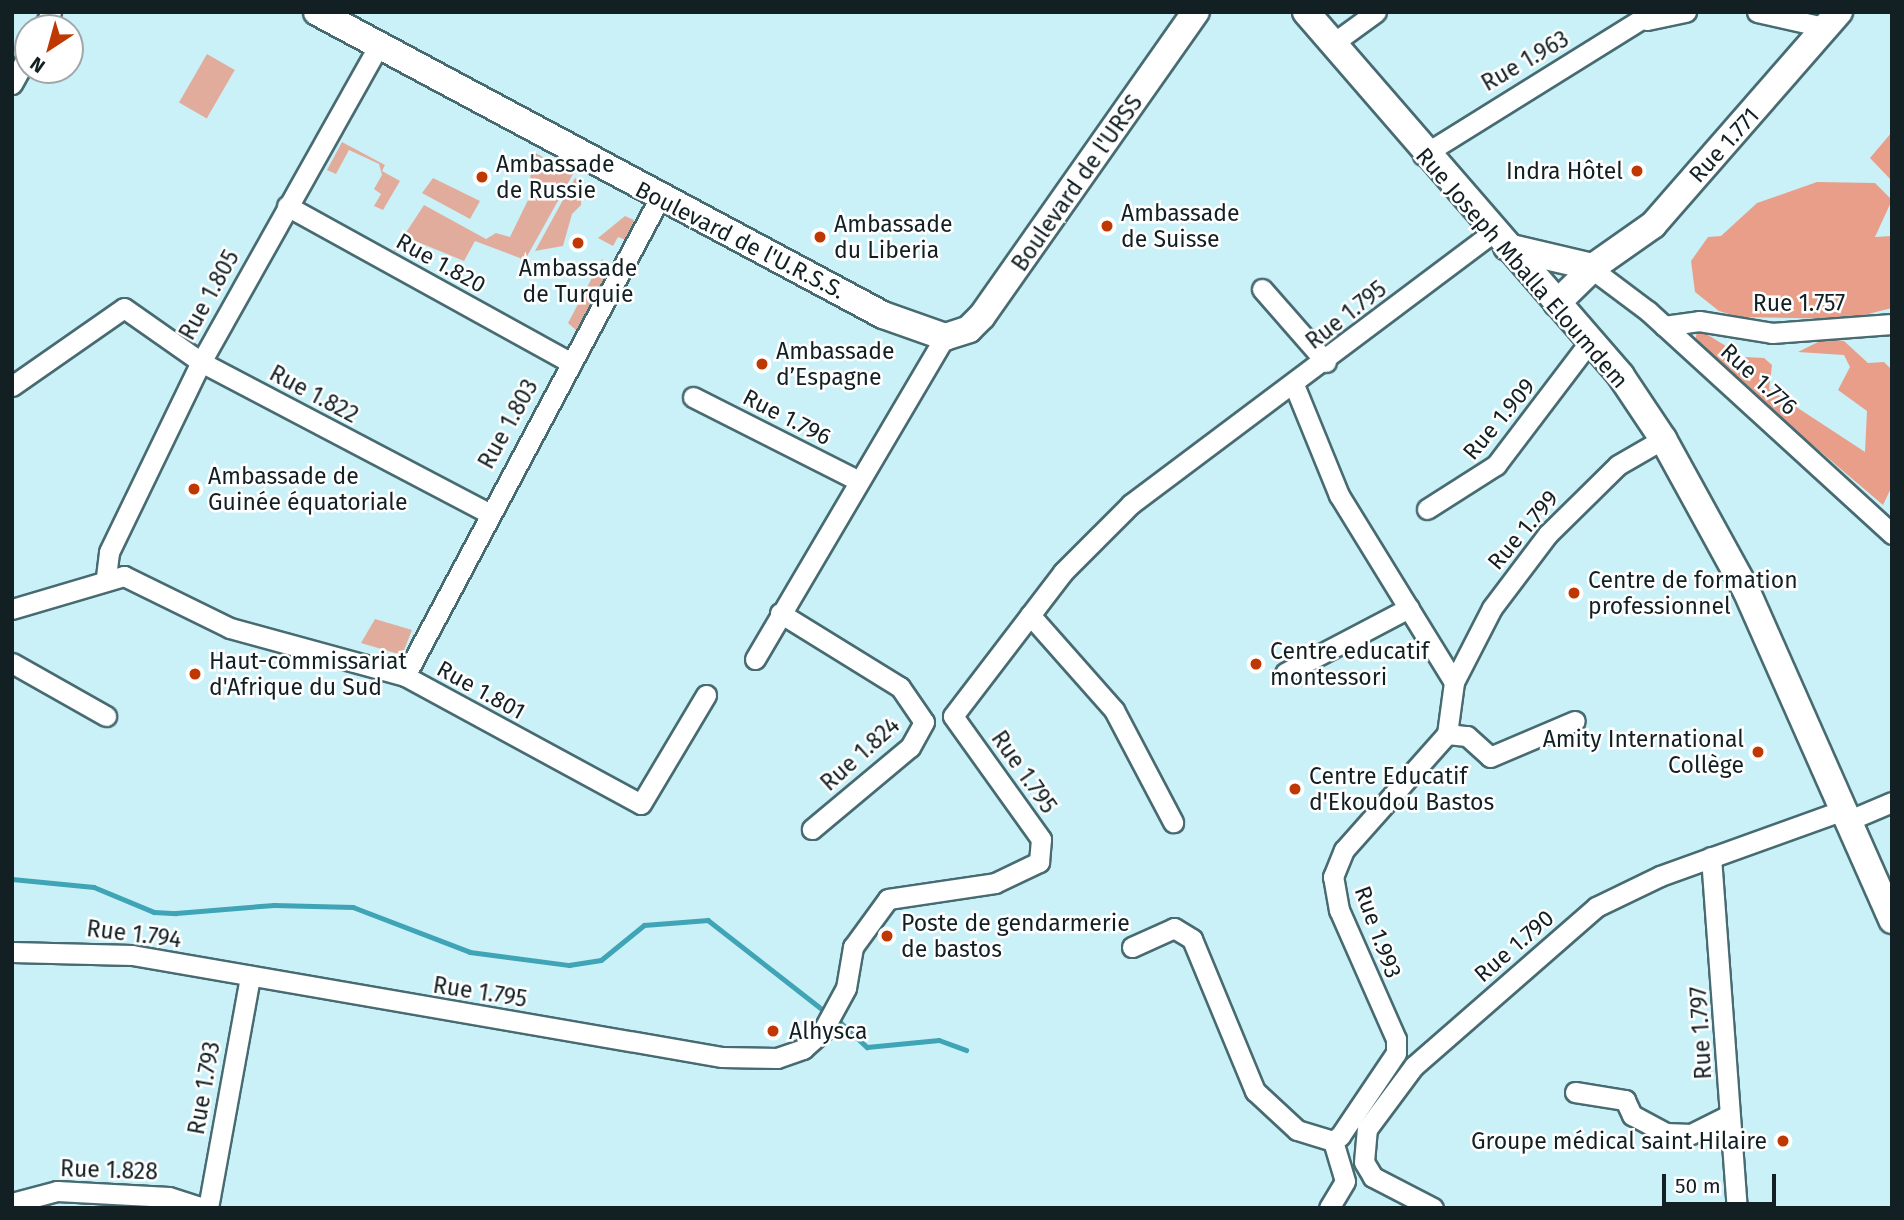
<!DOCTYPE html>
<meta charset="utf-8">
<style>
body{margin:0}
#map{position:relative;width:1904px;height:1220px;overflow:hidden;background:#caf1f8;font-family:"Fira Sans",sans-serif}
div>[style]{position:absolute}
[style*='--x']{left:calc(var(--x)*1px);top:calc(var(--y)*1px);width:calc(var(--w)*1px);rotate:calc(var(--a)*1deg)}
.green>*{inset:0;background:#e2ac9c;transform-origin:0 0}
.forest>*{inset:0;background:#e89e88}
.stream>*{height:4.5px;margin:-2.25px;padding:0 2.25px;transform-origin:2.25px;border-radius:2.25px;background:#3fa4b5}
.roads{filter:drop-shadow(2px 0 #486b71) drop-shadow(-2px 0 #486b71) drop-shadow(0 2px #486b71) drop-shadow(0 -2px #486b71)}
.street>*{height:19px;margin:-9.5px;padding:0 9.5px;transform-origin:9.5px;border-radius:9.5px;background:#fff}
.secondary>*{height:26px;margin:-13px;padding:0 13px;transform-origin:13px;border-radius:13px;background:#fff}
.dots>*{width:19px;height:19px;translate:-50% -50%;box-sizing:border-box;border:4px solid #fff;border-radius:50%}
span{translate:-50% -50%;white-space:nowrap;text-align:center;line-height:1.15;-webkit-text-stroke:5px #fff;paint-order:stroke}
.street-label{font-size:23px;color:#122023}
.poi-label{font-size:23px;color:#122023}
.left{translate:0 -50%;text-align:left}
.right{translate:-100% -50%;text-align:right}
.frame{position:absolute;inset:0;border:14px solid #122023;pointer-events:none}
.north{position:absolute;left:14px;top:14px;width:70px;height:70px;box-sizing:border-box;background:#fff;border:2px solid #a0a6a7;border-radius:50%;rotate:216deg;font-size:19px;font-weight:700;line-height:28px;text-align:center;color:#122023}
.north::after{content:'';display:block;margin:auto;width:24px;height:32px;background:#c03801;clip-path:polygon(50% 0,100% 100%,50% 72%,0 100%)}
.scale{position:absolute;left:1662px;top:1174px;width:114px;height:32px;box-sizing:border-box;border:4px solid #122023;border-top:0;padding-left:9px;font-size:21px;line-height:24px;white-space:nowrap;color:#122023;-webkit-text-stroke:5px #fff;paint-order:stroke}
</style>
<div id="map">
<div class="green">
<div style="left:207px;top:54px;width:32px;height:56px;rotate:30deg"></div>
<div style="clip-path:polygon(342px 142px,385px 165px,382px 171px,400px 181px,383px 210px,374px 206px,381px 194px,374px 189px,382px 175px,379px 164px,349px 150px,336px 174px,327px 170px)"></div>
<div style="clip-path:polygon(532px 151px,573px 174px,525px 260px,475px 241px,464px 261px,408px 238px,392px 254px,424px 205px,486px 239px,496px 233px,510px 237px,529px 198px)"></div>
<div style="clip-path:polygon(433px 178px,480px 201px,470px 219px,422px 193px)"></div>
<div style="clip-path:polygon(575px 178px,582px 183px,581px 205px,572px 214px,563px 246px,535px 251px)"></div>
<div style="clip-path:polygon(625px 216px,634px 220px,626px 240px,618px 237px,613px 246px,598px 238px)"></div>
<div style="clip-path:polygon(602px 259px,610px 267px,577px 331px,568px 323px)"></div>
<div style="clip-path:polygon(375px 619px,412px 630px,402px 655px,361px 643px)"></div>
</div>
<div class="forest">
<div style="clip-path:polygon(1892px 132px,1892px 181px,1870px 158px)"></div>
<div style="clip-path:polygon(1817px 182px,1875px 183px,1892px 200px,1875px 237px,1892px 236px,1892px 308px,1848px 319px,1739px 317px,1719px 311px,1695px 292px,1691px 261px,1708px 237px,1721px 236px,1757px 203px)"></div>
<div style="clip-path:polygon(1698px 329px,1744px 357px,1764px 358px,1772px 365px,1769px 389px,1865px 452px,1867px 411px,1838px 390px,1850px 367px,1844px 355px,1798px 352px,1826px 338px,1844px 341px,1868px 363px,1884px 362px,1892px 370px,1892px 486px,1883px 505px,1694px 344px)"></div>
</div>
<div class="stream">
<div style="--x:12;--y:879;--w:82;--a:5.6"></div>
<div style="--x:94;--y:887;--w:65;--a:22.6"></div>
<div style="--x:154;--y:912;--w:22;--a:3"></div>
<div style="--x:176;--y:913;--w:98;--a:-4.7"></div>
<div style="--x:274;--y:905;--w:79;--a:1.5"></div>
<div style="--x:353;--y:907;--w:125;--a:21"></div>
<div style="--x:470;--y:952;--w:100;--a:7.5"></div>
<div style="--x:569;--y:965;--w:32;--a:-9"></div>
<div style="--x:601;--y:960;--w:55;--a:-39.1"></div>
<div style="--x:644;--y:925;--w:64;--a:-4.5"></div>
<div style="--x:708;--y:920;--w:151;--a:38"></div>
<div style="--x:835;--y:1017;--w:44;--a:43.2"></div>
<div style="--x:867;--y:1047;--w:72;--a:-5.6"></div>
<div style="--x:939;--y:1040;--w:29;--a:20"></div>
</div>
<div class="roads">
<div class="street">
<div style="--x:1757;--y:12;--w:73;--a:12.7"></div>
<div style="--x:1647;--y:20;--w:40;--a:-12"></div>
<div style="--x:43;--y:28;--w:18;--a:-63"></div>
<div style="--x:1332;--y:44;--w:54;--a:-36"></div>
<div style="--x:12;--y:84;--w:33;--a:-61"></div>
<div style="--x:1423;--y:155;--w:271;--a:-31.9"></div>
<div style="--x:287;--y:206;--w:325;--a:28.9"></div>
<div style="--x:1588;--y:266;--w:75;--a:36.9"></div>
<div style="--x:1648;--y:311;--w:331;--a:42.4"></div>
<div style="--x:1262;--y:289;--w:97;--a:48.8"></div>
<div style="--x:1664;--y:326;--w:35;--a:-8"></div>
<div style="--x:1699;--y:321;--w:74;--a:9.3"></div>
<div style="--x:1772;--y:333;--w:120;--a:-4.3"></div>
<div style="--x:12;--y:386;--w:136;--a:-34.9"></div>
<div style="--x:124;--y:308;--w:94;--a:35"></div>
<div style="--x:201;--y:362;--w:323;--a:27.7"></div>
<div style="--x:693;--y:397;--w:186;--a:26.8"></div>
<div style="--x:1427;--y:509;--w:82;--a:-32.5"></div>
<div style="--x:1496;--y:465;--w:157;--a:-52.8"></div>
<div style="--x:106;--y:577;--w:25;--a:-83"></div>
<div style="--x:109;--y:552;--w:211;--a:-64.2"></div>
<div style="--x:201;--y:362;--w:362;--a:-60.7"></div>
<div style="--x:12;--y:609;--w:117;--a:-16.4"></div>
<div style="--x:124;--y:576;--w:118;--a:26.1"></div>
<div style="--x:230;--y:628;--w:181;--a:15.3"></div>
<div style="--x:405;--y:676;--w:268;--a:28.5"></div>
<div style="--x:641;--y:804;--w:127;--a:-59.2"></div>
<div style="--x:780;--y:613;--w:141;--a:31.7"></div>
<div style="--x:900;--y:687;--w:42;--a:55.6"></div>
<div style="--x:924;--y:722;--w:29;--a:119"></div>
<div style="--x:910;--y:747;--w:128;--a:140.1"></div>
<div style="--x:1030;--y:615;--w:127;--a:48.5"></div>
<div style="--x:1114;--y:710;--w:127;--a:62.2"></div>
<div style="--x:755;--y:659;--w:374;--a:-59.5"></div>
<div style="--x:12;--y:663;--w:108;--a:29.4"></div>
<div style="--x:1285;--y:673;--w:140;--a:-27.7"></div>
<div style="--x:405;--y:676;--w:540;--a:-61.96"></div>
<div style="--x:1454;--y:682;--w:83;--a:-62.8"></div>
<div style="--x:1492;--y:608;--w:93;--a:-52.9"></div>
<div style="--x:1548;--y:534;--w:98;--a:-44.6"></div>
<div style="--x:1618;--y:465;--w:52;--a:-30"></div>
<div style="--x:1447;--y:734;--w:20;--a:6"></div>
<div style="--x:1467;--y:736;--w:31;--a:42"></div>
<div style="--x:1490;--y:757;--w:92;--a:-23"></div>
<div style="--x:1847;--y:821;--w:49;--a:-22.9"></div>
<div style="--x:1711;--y:857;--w:352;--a:85.8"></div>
<div style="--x:1132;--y:947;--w:46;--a:-24.3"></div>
<div style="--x:1174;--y:928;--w:21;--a:31"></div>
<div style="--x:1192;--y:939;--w:165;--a:67.5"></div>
<div style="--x:1255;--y:1091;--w:57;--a:42.9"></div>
<div style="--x:1297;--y:1130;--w:38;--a:17"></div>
<div style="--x:1333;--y:1141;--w:9;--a:-36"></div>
<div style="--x:1340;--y:1136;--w:100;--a:-56"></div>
<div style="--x:1396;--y:1053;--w:14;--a:-90"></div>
<div style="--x:1396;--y:1039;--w:141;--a:-113.8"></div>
<div style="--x:1339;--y:910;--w:34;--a:-100"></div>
<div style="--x:1333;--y:877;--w:29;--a:-68"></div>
<div style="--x:1344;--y:850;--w:155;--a:-48.4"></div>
<div style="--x:1447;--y:734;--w:52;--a:-82.3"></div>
<div style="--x:1454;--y:682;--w:220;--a:-121.6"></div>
<div style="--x:1339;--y:495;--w:117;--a:-112.2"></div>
<div style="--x:12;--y:952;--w:120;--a:1.4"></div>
<div style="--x:132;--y:955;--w:599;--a:9.81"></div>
<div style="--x:722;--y:1057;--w:55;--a:1"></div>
<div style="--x:777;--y:1058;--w:28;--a:-19"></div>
<div style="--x:803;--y:1049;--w:25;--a:-42"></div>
<div style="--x:822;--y:1032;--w:50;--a:-61.4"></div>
<div style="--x:846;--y:988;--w:42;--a:-80.3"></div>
<div style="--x:853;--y:947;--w:59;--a:-53.9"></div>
<div style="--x:888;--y:899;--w:108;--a:-8.5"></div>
<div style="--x:995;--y:883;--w:49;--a:-25.5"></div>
<div style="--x:1039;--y:862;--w:23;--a:-85"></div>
<div style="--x:1041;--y:839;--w:151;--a:-125.6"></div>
<div style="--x:953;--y:716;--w:181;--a:-52.6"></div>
<div style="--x:1063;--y:572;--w:96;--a:-45"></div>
<div style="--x:1131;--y:504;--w:453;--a:-36.9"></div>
<div style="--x:1575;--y:1092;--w:51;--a:9.1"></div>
<div style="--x:1625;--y:1100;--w:17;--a:65"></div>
<div style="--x:1632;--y:1115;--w:38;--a:28"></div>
<div style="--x:1666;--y:1133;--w:25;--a:2"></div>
<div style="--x:1691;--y:1134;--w:42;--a:-26.6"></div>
<div style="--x:12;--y:1203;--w:47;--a:-14.9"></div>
<div style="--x:57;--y:1191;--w:112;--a:3.1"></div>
<div style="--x:169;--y:1197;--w:36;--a:18"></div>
<div style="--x:208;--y:1208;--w:236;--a:-79.7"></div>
<div style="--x:1329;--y:1208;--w:31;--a:-59"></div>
<div style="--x:1345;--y:1181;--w:42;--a:-106.7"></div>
<div style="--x:1433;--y:1208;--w:68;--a:-152.7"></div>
<div style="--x:1373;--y:1177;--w:17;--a:-121"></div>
<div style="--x:1364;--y:1162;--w:33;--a:-85"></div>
<div style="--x:1367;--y:1129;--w:79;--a:-53.3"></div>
<div style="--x:1414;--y:1066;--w:242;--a:-41.1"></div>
<div style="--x:1596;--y:907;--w:71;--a:-25.8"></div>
<div style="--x:1660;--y:876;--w:195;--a:-19.8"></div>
</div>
<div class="secondary">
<div style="--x:317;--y:12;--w:642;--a:28.16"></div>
<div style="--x:883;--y:315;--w:66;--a:19.5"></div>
<div style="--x:945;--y:337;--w:25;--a:-18"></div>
<div style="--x:969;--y:329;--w:18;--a:-45"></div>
<div style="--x:982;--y:316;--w:372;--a:-54.9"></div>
<div style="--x:1306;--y:12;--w:481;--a:49.1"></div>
<div style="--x:1621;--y:376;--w:76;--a:56.3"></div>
<div style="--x:1663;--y:439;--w:172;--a:61.2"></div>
<div style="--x:1746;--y:590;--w:361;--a:66.1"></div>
<div style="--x:1507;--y:247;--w:83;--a:13.2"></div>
<div style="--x:1557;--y:303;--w:54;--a:-44.3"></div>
<div style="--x:1596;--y:265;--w:70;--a:-35.1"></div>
<div style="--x:1653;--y:225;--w:283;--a:-48.9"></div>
</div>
</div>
<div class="dots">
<div style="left:1637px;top:171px;background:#c03801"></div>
<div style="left:482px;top:177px;background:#c03801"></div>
<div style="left:1107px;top:226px;background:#c03801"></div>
<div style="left:820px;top:237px;background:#c03801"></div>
<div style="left:578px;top:243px;background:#c03801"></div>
<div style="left:762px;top:364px;background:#c03801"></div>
<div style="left:194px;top:489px;background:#c03801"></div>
<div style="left:1574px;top:593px;background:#c03801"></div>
<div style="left:1256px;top:664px;background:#c03801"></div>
<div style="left:195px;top:674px;background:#c03801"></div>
<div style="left:1758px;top:752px;background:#c03801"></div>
<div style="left:1295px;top:789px;background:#c03801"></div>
<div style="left:887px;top:936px;background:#c03801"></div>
<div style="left:773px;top:1031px;background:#c03801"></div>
<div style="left:1783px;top:1141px;background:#c03801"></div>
</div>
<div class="street-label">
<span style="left:1525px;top:61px;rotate:-30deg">Rue 1.963</span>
<span style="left:1724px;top:145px;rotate:-48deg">Rue 1.771</span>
<span style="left:1077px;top:183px;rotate:-55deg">Boulevard de l'URSS</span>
<span style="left:740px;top:240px;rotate:27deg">Boulevard de l'U.R.S.S.</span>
<span style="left:441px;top:263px;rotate:29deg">Rue 1.820</span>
<span style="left:1522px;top:268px;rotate:49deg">Rue Joseph Mballa Eloumdem</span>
<span style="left:209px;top:295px;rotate:-61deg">Rue 1.805</span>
<span style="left:1799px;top:303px">Rue 1.757</span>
<span style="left:1346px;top:315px;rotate:-38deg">Rue 1.795</span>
<span style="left:1759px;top:379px;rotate:42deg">Rue 1.776</span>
<span style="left:314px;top:394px;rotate:28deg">Rue 1.822</span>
<span style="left:787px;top:417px;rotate:27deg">Rue 1.796</span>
<span style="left:1499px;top:419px;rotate:-50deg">Rue 1.909</span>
<span style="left:508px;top:424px;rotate:-61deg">Rue 1.803</span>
<span style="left:1523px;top:530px;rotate:-50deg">Rue 1.799</span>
<span style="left:481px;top:690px;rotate:29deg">Rue 1.801</span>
<span style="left:860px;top:754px;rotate:-42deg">Rue 1.824</span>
<span style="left:1024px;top:772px;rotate:55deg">Rue 1.795</span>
<span style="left:1378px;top:932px;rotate:70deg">Rue 1.993</span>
<span style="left:134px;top:934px;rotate:7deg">Rue 1.794</span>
<span style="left:1514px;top:946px;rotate:-41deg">Rue 1.790</span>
<span style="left:480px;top:992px;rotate:9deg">Rue 1.795</span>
<span style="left:1701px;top:1033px;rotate:-93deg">Rue 1.797</span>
<span style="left:204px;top:1088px;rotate:-80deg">Rue 1.793</span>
<span style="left:109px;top:1170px;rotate:2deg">Rue 1.828</span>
</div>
<div class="poi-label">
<span class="left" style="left:496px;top:177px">Ambassade<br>de Russie</span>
<span class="right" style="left:1623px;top:171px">Indra Hôtel</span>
<span class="left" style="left:1121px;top:226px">Ambassade<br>de Suisse</span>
<span class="left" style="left:834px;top:237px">Ambassade<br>du Liberia</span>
<span style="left:578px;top:281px">Ambassade<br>de Turquie</span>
<span class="left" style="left:776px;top:364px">Ambassade<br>d’Espagne</span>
<span class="left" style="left:208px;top:489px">Ambassade de<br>Guinée équatoriale</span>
<span class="left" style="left:1588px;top:593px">Centre de formation<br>professionnel</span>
<span class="left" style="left:1270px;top:664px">Centre educatif<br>montessori</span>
<span class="left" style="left:209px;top:674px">Haut-commissariat<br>d'Afrique du Sud</span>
<span class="right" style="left:1744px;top:752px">Amity International<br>Collège</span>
<span class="left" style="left:1309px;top:789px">Centre Educatif<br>d'Ekoudou Bastos</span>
<span class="left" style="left:901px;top:936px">Poste de gendarmerie<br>de bastos</span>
<span class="left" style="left:789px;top:1031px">Alhysca</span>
<span class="right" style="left:1767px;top:1141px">Groupe médical saint Hilaire</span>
</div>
<div class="frame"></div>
<div class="north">N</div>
<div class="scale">50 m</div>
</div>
